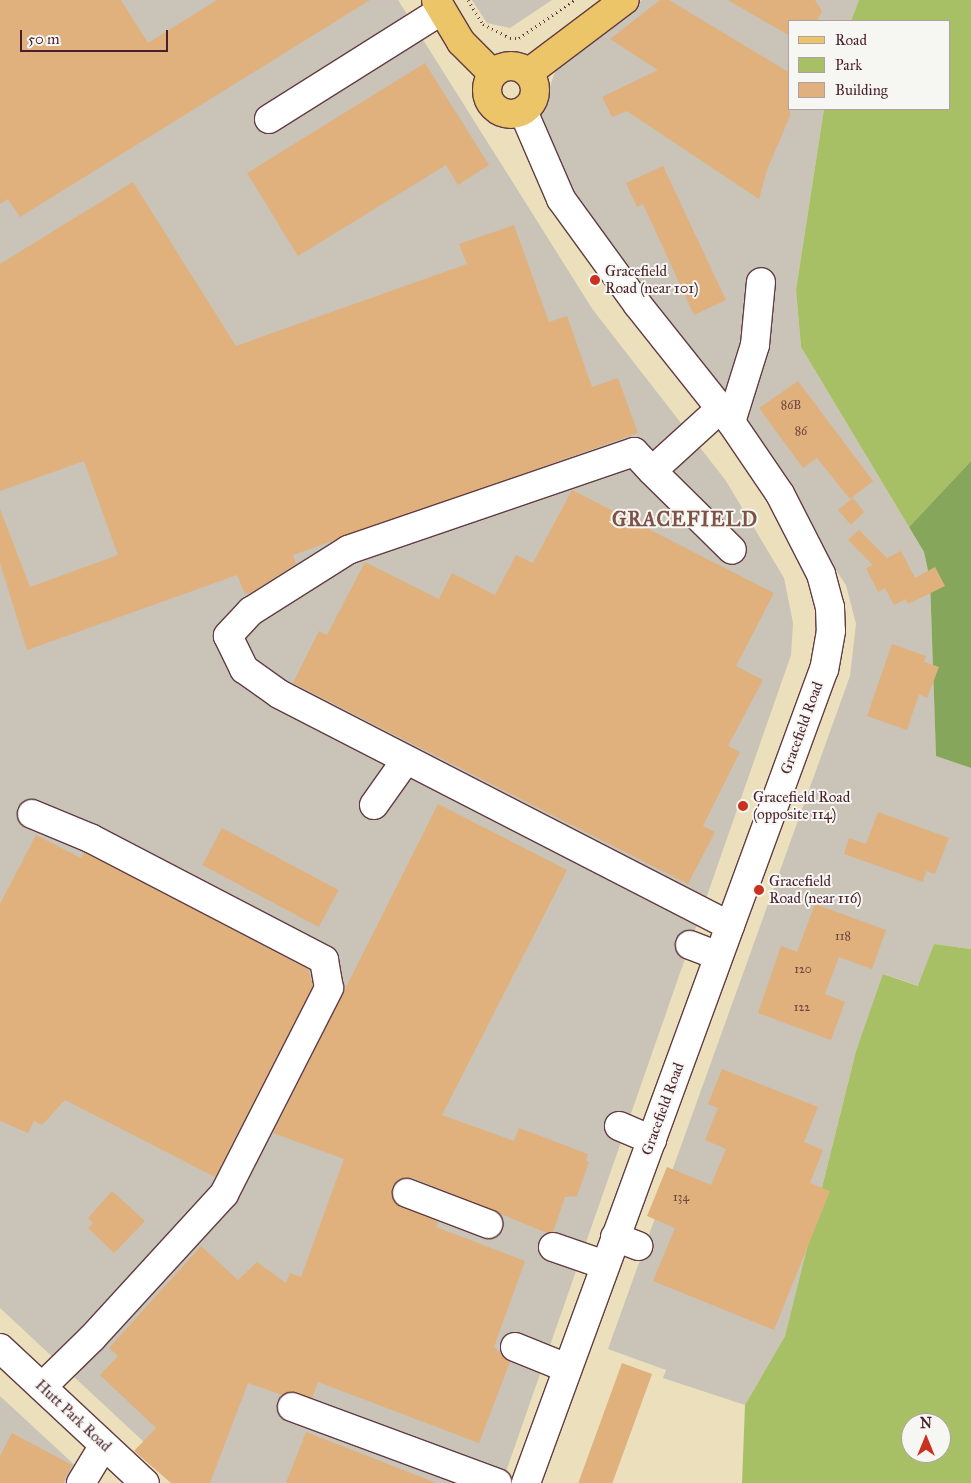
<!DOCTYPE html>
<style>
body{margin:0}
#map{position:relative;width:971px;height:1483px;overflow:hidden;background:#ebdfbc;font-family:"IM FELL Great Primer",serif}
div>[style]{position:absolute}
[style*='--x']{left:calc(var(--x)*1px);top:calc(var(--y)*1px);width:calc(var(--w)*1px);rotate:calc(var(--a)*1deg)}
.industrial>*{inset:0;background:#c9c3b8}
.green>*{inset:0;background:#a7c066}
.forest>*{inset:0;background:#85a65b}
.building>*{inset:0;background:#e0b17c;transform-origin:0 0}
.path>*{height:3px;margin-top:-1.5px;transform-origin:0;background:repeating-linear-gradient(90deg,#623c41 0 1px,transparent 0 5px)}
.roads{filter:drop-shadow(1px 0 #623c41) drop-shadow(-1px 0 #623c41) drop-shadow(0 1px #623c41) drop-shadow(0 -1px #623c41)}
.minor>*{height:28px;margin:-14px;padding:0 14px;transform-origin:14px;border-radius:14px;background:#fff}
.major>*{height:28px;margin:-14px;padding:0 14px;transform-origin:14px;border-radius:14px;background:#edc569}
.major>.ring{margin:-14px;padding:0;box-sizing:content-box;background:none;border:28px solid #edc569;border-radius:50%}
.dots>*{width:14px;height:14px;translate:-50% -50%;box-sizing:border-box;border:2px solid #f6f6f2;border-radius:50%}
span{translate:-50% -50%;white-space:nowrap;text-align:center;line-height:1.15;-webkit-text-stroke:4px #f6f6f2;paint-order:stroke}
.number-label{font-size:12px;color:#70443f}
.number-label span{-webkit-text-stroke-width:0}
.poi-label{font-size:15px;color:#4a1f2b}
.left{translate:0 -50%;text-align:left}
.street-label{font-size:15px;color:#4a1f2b}
.district-label{font-size:20px;color:#7e5247;font-weight:700;letter-spacing:1px}
.legend{position:absolute;left:788px;top:20px;width:162px;height:90px;box-sizing:border-box;background:#f6f6f2;border:1px solid #b1a0a2;margin:0;padding:6px 9px;list-style:none;font-size:15px;color:#4a1f2b}
.legend li{display:flex;align-items:center;gap:10px;height:25px}
.legend b{width:25px;border:1px solid #b1a0a2}
.north{position:absolute;left:901px;top:1413px;width:50px;height:50px;box-sizing:border-box;background:#f6f6f2;border:1px solid #b1a0a2;border-radius:50%;rotate:0deg;font-size:14px;font-weight:700;line-height:20px;text-align:center;color:#4a1f2b}
.north::after{content:'';display:block;margin:auto;width:18px;height:22px;background:#c8321e;clip-path:polygon(50% 0,100% 100%,50% 72%,0 100%)}
.scale{position:absolute;left:20px;top:30px;width:148px;height:22px;box-sizing:border-box;border:2px solid #4a1f2b;border-top:0;padding-left:6px;font-size:15px;line-height:18px;white-space:nowrap;color:#4a1f2b;-webkit-text-stroke:4px #f6f6f2;paint-order:stroke}
</style>
<div id="map">
<div class="industrial">
<div style="clip-path:polygon(0 0,398px 0,593px 310px,726px 481px,784px 578px,793px 623px,791px 655px,502px 1483px,188px 1483px,0 1308px)"></div>
<div style="clip-path:polygon(472px 0,552px 0,510px 28px,487px 23px)"></div>
<div style="clip-path:polygon(642px 0,859px 0,851px 21px,790px 21px,790px 109px,824px 109px,796px 290px,801px 347px,924px 552px,930px 580px,936px 756px,971px 768px,971px 949px,934px 944px,919px 986px,884px 974px,856px 1051px,785px 1336px,745px 1405px,663px 1378px,666px 1370px,608px 1349px,850px 676px,856px 624px,846px 585px,798px 513px,574px 209px,537px 125px,555px 72px,575px 42px)"></div>
<div style="clip-path:polygon(0 1396px,94px 1483px,0 1483px)"></div>
</div>
<div class="green">
<div style="clip-path:polygon(859px 0,971px 0,971px 461px,909px 527px,801px 347px,796px 290px,824px 109px,950px 109px,950px 21px,851px 21px)"></div>
<div style="clip-path:polygon(evenodd,934px 944px,971px 949px,971px 1483px,742px 1483px,745px 1405px,785px 1336px,856px 1051px,883px 974px,918px 986px,934px 944px,911px 1423px,941px 1423px,941px 1453px,911px 1453px,911px 1423px)"></div>
</div>
<div class="forest">
<div style="clip-path:polygon(971px 461px,971px 768px,936px 756px,930px 580px,924px 552px,909px 527px)"></div>
</div>
<div class="building">
<div style="clip-path:polygon(0 0,121px 0,148px 43px,217px 0,370px 0,20px 217px,8px 199px,0 204px)"></div>
<div style="clip-path:polygon(660px 0,669px 0,790px 73px,790px 116px,767px 170px,759px 199px,627px 111px,612px 117px,602px 97px,658px 70px,610px 39px)"></div>
<div style="clip-path:polygon(728px 0,815px 0,822px 11px,817px 21px,790px 21px,790px 36px)"></div>
<div style="clip-path:polygon(425px 63px,489px 165px,458px 185px,446px 165px,298px 256px,247px 173px)"></div>
<div style="clip-path:polygon(663px 166px,726px 300px,694px 315px,643px 204px,637px 207px,626px 183px)"></div>
<div style="clip-path:polygon(133px 182px,236px 346px,467px 264px,459px 244px,514px 225px,549px 322px,567px 316px,592px 387px,618px 378px,638px 433px,293px 555px,296px 564px,252px 592px,245px 594px,237px 575px,27px 650px,0 563px,0 509px,30px 587px,118px 555px,84px 461px,0 491px,0 264px)"></div>
<div style="clip-path:polygon(798px 381px,873px 481px,850px 499px,817px 458px,803px 468px,759px 408px)"></div>
<div style="clip-path:polygon(572px 490px,774px 593px,736px 666px,763px 680px,728px 746px,740px 752px,703px 826px,715px 832px,688px 884px,293px 683px,319px 631px,327px 635px,365px 562px,439px 599px,452px 573px,495px 595px,516px 555px,533px 563px)"></div>
<div style="clip-path:polygon(853px 498px,864px 512px,851px 525px,838px 510px)"></div>
<div style="clip-path:polygon(859px 530px,887px 558px,901px 551px,915px 578px,935px 567px,945px 586px,908px 604px,906px 599px,894px 605px,885px 588px,878px 592px,866px 568px,873px 565px,848px 540px)"></div>
<div style="clip-path:polygon(892px 644px,926px 656px,924px 662px,939px 667px,927px 698px,919px 694px,907px 730px,867px 716px)"></div>
<div style="clip-path:polygon(438px 804px,567px 870px,442px 1115px,514px 1141px,519px 1128px,588px 1154px,586px 1161px,589px 1162px,577px 1196px,565px 1197px,553px 1232px,547px 1233px,413px 1178px,404px 1178px,393px 1187px,395px 1203px,438px 1222px,436px 1227px,525px 1261px,494px 1347px,510px 1362px,479px 1443px,318px 1382px,312px 1398px,290px 1392px,282px 1395px,248px 1383px,210px 1483px,171px 1483px,134px 1451px,156px 1428px,100px 1375px,118px 1356px,109px 1348px,201px 1246px,238px 1280px,257px 1262px,286px 1283px,290px 1273px,301px 1277px,344px 1159px,273px 1133px)"></div>
<div style="clip-path:polygon(878px 812px,949px 838px,935px 874px,926px 871px,923px 882px,844px 854px,849px 838px,866px 844px)"></div>
<div style="left:222px;top:828px;width:132px;height:42px;rotate:28deg"></div>
<div style="clip-path:polygon(36px 835px,81px 858px,84px 852px,308px 969px,313px 986px,215px 1177px,65px 1100px,42px 1125px,34px 1121px,28px 1133px,0 1121px,0 904px)"></div>
<div style="clip-path:polygon(815px 904px,886px 930px,872px 969px,839px 957px,825px 994px,845px 1002px,831px 1040px,758px 1013px,781px 946px,797px 952px)"></div>
<div style="clip-path:polygon(722px 1069px,818px 1107px,804px 1142px,823px 1150px,810px 1183px,830px 1191px,774px 1330px,653px 1281px,675px 1228px,647px 1216px,667px 1167px,711px 1185px,726px 1149px,705px 1140px,718px 1108px,708px 1104px)"></div>
<div style="clip-path:polygon(112px 1191px,145px 1221px,114px 1253px,88px 1228px,93px 1223px,88px 1218px)"></div>
<div style="left:622px;top:1363px;width:32px;height:128px;rotate:20deg"></div>
<div style="clip-path:polygon(306px 1432px,434px 1482px,434px 1483px,286px 1483px)"></div>
<div style="clip-path:polygon(12px 1433px,72px 1465px,63px 1483px,0 1483px,0 1456px)"></div>
</div>
<div class="path">
<div style="--x:468;--y:0;--w:28;--a:58"></div>
<div style="--x:483;--y:24;--w:30;--a:27"></div>
<div style="--x:510;--y:38;--w:9;--a:0"></div>
<div style="--x:519;--y:38;--w:67;--a:-34.6"></div>
</div>
<div class="roads">
<div class="minor">
<div style="--x:523;--y:111;--w:96;--a:66.6"></div>
<div style="--x:561;--y:199;--w:131;--a:54"></div>
<div style="--x:638;--y:305;--w:149;--a:51.5"></div>
<div style="--x:731;--y:422;--w:87;--a:55.8"></div>
<div style="--x:780;--y:494;--w:90;--a:62.9"></div>
<div style="--x:821;--y:574;--w:34;--a:75"></div>
<div style="--x:830;--y:607;--w:24;--a:88"></div>
<div style="--x:831;--y:631;--w:39;--a:100"></div>
<div style="--x:824;--y:669;--w:867;--a:110.11"></div>
<div style="--x:269;--y:119;--w:204;--a:-32.2"></div>
<div style="--x:721;--y:408;--w:93;--a:137.6"></div>
<div style="--x:652;--y:471;--w:26;--a:-133"></div>
<div style="--x:634;--y:452;--w:302;--a:161.1"></div>
<div style="--x:348;--y:550;--w:115;--a:147.8"></div>
<div style="--x:251;--y:611;--w:34;--a:133"></div>
<div style="--x:228;--y:636;--w:37;--a:64"></div>
<div style="--x:244;--y:669;--w:43;--a:35.5"></div>
<div style="--x:279;--y:694;--w:507;--a:27.22"></div>
<div style="--x:731;--y:422;--w:81;--a:-72.7"></div>
<div style="--x:755;--y:345;--w:63;--a:-84.6"></div>
<div style="--x:652;--y:471;--w:112;--a:44.6"></div>
<div style="--x:374;--y:805;--w:55;--a:-54.6"></div>
<div style="--x:32;--y:814;--w:63;--a:22.5"></div>
<div style="--x:90;--y:838;--w:264;--a:27.5"></div>
<div style="--x:324;--y:960;--w:28;--a:80"></div>
<div style="--x:329;--y:988;--w:231;--a:117"></div>
<div style="--x:224;--y:1194;--w:195;--a:132.5"></div>
<div style="--x:92;--y:1338;--w:70;--a:135.6"></div>
<div style="--x:690;--y:945;--w:30;--a:21"></div>
<div style="--x:619;--y:1126;--w:36;--a:23"></div>
<div style="--x:407;--y:1193;--w:87;--a:20.9"></div>
<div style="--x:615;--y:1237;--w:25;--a:21"></div>
<div style="--x:553;--y:1247;--w:55;--a:19.1"></div>
<div style="--x:515;--y:1347;--w:56;--a:22"></div>
<div style="--x:0;--y:1348;--w:198;--a:43"></div>
<div style="--x:292;--y:1407;--w:219;--a:20.3"></div>
<div style="--x:81;--y:1483;--w:44;--a:-58.8"></div>
</div>
<div class="major">
<div style="--x:436;--y:0;--w:49;--a:59.2"></div>
<div style="--x:461;--y:42;--w:45;--a:45"></div>
<div class="ring" style="left:487px;top:66px;width:20px;height:20px"></div>
<div style="--x:528;--y:73;--w:121;--a:-37"></div>
</div>
</div>
<div class="dots">
<div style="left:595px;top:280px;background:#c8321e"></div>
<div style="left:743px;top:806px;background:#c8321e"></div>
<div style="left:759px;top:890px;background:#c8321e"></div>
</div>
<div class="number-label">
<span style="left:791px;top:406px">86B</span>
<span style="left:801px;top:432px">86</span>
<span style="left:843px;top:937px">118</span>
<span style="left:803px;top:970px">120</span>
<span style="left:802px;top:1008px">122</span>
<span style="left:681px;top:1198px">134</span>
</div>
<div class="poi-label">
<span class="left" style="left:605px;top:280px">Gracefield<br>Road (near 101)</span>
<span class="left" style="left:753px;top:806px">Gracefield Road<br>(opposite 114)</span>
<span class="left" style="left:769px;top:890px">Gracefield<br>Road (near 116)</span>
</div>
<div class="street-label">
<span style="left:802px;top:728px;rotate:-70deg">Gracefield Road</span>
<span style="left:663px;top:1109px;rotate:-70deg">Gracefield Road</span>
<span style="left:73px;top:1416px;rotate:43deg">Hutt Park Road</span>
</div>
<div class="district-label">
<span style="left:685px;top:519px">GRACEFIELD</span>
</div>
<ul class="legend">
<li><b style="height:6px;background:#edc569"></b>Road</li>
<li><b style="height:14px;background:#a7c066"></b>Park</li>
<li><b style="height:14px;background:#e0b17c"></b>Building</li>
</ul>
<div class="north">N</div>
<div class="scale">50 m</div>
</div>
